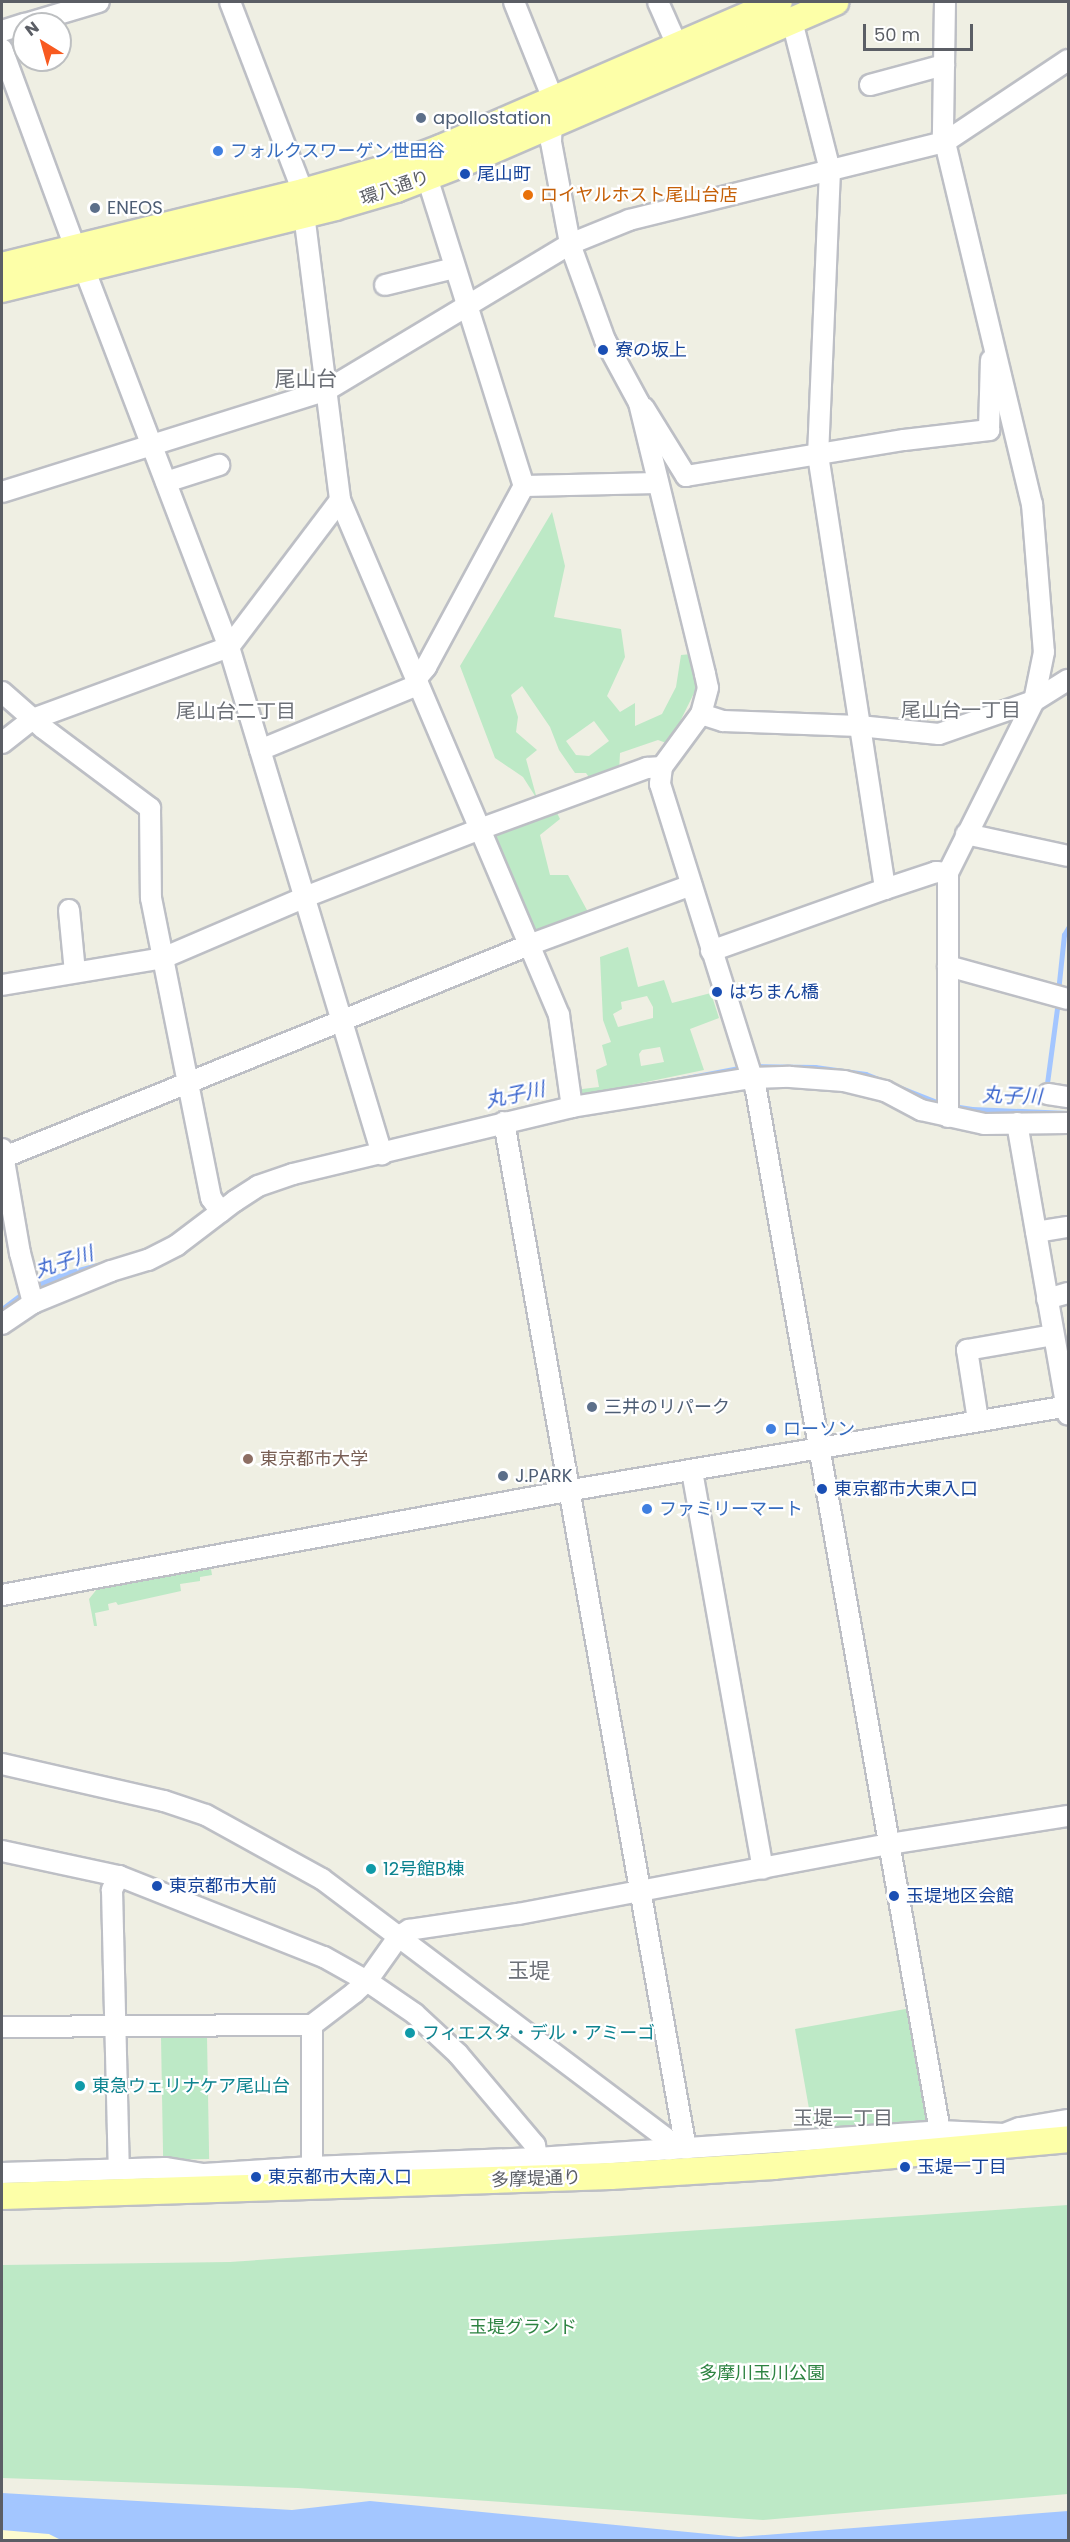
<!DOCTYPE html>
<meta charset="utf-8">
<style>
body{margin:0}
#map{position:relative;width:1070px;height:2542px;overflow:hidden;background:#efefe3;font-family:Poppins,"Noto Sans JP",sans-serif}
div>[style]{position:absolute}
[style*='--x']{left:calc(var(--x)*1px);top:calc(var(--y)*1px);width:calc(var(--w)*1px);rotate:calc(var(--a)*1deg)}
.green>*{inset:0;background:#bde9c6;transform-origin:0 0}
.sand>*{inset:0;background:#fdfbd0}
.water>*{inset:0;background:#a3c6ff}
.stream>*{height:4.5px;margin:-2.25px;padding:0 2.25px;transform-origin:2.25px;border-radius:2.25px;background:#a3c6ff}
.roads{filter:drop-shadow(2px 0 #bdbfc5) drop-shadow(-2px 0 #bdbfc5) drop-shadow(0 2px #bdbfc5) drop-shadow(0 -2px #bdbfc5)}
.minor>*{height:20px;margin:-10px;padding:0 10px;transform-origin:10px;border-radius:10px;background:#fff}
.major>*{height:26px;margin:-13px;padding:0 13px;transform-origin:13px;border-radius:13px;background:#fdffa8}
.dots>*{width:16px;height:16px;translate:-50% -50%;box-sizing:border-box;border:3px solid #fff;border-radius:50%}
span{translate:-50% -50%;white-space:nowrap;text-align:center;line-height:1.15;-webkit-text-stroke:4.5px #fff;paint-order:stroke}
.service-label{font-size:18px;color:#4e5e75}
.left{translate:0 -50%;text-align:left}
.shop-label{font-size:18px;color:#366cbe}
.transit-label{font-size:18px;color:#164399}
.street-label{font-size:18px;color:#5b5e65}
.food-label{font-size:18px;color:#c56008}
.education-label{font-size:18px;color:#785e54}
.culture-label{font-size:18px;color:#0d838f}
.park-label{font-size:18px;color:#2d8341}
.neighbourhood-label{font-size:20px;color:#6c7077}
.water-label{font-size:20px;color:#3b66cd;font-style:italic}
.quarter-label{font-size:21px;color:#6c7077}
.frame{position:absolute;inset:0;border:3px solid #5b5e65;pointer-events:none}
.north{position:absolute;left:12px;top:12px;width:60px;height:60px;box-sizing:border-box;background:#fff;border:2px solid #bdbfc1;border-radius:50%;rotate:323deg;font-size:16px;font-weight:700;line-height:24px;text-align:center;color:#5b5e65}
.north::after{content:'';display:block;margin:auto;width:21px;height:27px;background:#f85a20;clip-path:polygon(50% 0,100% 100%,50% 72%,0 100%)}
.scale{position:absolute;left:863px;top:24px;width:110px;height:27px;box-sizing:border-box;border:3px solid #5b5e65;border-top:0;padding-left:8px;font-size:18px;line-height:21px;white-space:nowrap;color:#5b5e65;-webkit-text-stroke:4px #fff;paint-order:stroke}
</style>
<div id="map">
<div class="green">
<div style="clip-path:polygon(evenodd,552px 512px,565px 566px,554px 617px,621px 629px,625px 657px,607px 696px,620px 712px,635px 703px,635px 726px,662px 714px,676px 687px,681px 655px,692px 654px,697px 687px,669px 744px,658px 740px,620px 753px,619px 773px,593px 783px,586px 773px,575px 773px,559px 750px,550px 727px,522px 686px,511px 695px,518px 717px,516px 732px,537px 750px,526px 759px,537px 799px,523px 777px,495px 758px,460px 666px,552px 512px,594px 721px,609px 741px,589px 756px,576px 755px,566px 741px,594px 721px)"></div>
<div style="clip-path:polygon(556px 811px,560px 819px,540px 835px,550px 875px,568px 875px,588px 912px,532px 933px,489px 836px)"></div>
<div style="clip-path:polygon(evenodd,628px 947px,638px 987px,664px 980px,672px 1003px,711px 993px,719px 1018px,690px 1029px,704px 1070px,574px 1097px,574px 1090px,599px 1087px,596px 1070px,607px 1065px,602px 1045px,611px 1042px,603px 1020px,600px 957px,628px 947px,647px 996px,653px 1007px,653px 1018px,618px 1027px,613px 1014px,622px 1009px,621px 1002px,647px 996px,628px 947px,660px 1047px,664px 1062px,641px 1066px,639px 1054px,642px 1050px,660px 1047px)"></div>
<div style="clip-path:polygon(211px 1569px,212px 1575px,200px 1577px,200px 1581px,180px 1584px,181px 1591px,118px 1605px,116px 1602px,108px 1604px,109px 1610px,95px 1613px,97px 1626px,94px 1626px,89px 1599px,97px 1589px)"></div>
<div style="clip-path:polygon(911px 2008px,932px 2121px,928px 2127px,814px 2137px,795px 2029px)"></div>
<div style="left:207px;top:2036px;width:123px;height:46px;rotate:89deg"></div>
<div style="clip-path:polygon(1068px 2205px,1068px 2494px,763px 2520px,298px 2488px,2px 2478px,2px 2265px,230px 2262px)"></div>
</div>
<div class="sand">
<div style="clip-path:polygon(2px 2530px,49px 2534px,61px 2540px,2px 2540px)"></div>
</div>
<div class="water">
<div style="clip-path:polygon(2px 2493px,292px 2510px,370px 2501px,739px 2537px,1068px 2511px,1068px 2540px,61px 2540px,49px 2534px,2px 2530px)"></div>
</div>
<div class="stream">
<div style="--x:1058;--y:992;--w:57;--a:-84"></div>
<div style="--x:1064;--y:935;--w:8;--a:-60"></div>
<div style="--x:753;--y:1066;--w:62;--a:0.9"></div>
<div style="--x:815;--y:1067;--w:51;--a:7.8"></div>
<div style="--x:866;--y:1074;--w:82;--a:21.5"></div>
<div style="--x:644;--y:1086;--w:103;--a:-10.7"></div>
<div style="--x:1046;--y:1091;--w:91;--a:-82.4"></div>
<div style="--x:953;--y:1106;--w:19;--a:9"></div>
<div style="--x:972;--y:1109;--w:96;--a:2.4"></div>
<div style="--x:506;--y:1113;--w:51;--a:-13.5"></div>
<div style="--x:384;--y:1142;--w:48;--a:-13.2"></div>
<div style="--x:305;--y:1162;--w:61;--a:-14.3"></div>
<div style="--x:33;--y:1287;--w:33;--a:-23"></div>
<div style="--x:63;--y:1274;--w:55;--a:-14.8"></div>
<div style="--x:2;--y:1309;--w:30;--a:-37"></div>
</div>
<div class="roads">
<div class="minor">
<div style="--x:230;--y:2;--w:204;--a:69"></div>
<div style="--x:514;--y:2;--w:105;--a:68.1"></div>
<div style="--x:553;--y:99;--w:43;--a:92.7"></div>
<div style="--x:551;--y:142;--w:104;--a:79.4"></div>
<div style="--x:570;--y:244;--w:102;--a:70"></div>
<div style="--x:605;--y:340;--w:72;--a:61.6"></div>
<div style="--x:639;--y:403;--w:279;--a:76.3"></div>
<div style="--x:705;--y:674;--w:14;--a:78"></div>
<div style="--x:708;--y:688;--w:27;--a:105"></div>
<div style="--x:701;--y:714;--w:66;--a:126.3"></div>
<div style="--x:662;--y:767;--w:17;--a:97"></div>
<div style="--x:660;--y:784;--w:321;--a:72.6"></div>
<div style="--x:756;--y:1090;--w:1057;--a:79.98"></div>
<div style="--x:658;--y:2;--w:47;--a:66.2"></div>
<div style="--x:945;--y:2;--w:132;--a:90.9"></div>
<div style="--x:943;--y:134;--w:381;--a:76.5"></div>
<div style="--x:1032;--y:504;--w:148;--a:85.4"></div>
<div style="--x:1044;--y:652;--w:50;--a:101.5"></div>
<div style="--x:1034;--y:701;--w:192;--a:116.6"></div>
<div style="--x:948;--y:873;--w:244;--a:90"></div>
<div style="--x:792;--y:21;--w:154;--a:75.7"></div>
<div style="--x:830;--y:170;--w:285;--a:92.4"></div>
<div style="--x:818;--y:455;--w:439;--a:81.2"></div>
<div style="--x:25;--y:24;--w:77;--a:-16.6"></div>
<div style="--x:2;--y:31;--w:23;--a:-18"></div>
<div style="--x:2;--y:49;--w:211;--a:69.8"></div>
<div style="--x:870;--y:85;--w:77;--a:-15.1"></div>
<div style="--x:427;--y:177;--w:324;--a:72.6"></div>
<div style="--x:304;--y:214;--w:288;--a:82.8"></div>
<div style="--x:340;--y:500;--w:560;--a:66.96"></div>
<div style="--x:559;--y:1015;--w:93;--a:82"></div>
<div style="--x:84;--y:268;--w:406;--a:69.1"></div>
<div style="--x:229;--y:647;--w:530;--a:73.21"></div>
<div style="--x:385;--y:285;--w:71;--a:-13.8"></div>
<div style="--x:644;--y:408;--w:80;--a:58.3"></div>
<div style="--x:686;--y:476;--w:221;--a:-9.4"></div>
<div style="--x:904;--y:440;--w:86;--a:-6.7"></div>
<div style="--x:989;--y:430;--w:70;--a:-88.4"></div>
<div style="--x:166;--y:482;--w:56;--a:-17.8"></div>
<div style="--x:2;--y:492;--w:341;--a:-17.4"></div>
<div style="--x:327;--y:390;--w:283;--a:-31"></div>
<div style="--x:570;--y:244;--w:64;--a:-22.1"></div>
<div style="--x:629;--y:220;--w:325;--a:-13.9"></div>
<div style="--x:945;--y:142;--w:148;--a:-33.7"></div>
<div style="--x:416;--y:679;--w:16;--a:-50"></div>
<div style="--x:426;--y:667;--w:206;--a:-61.6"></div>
<div style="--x:524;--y:486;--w:134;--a:-1.3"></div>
<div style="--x:2;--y:692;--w:55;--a:41.3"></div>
<div style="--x:43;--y:728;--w:134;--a:36.8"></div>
<div style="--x:150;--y:808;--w:90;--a:89.4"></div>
<div style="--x:151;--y:898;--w:306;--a:78.7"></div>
<div style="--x:211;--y:1198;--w:17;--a:54"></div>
<div style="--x:701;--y:714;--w:23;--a:18"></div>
<div style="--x:723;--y:721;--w:136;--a:2.1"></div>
<div style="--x:859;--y:726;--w:80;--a:5.7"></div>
<div style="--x:939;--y:734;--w:101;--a:-19.2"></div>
<div style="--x:1034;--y:701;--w:40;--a:-32"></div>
<div style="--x:2;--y:743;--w:39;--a:-38"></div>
<div style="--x:33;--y:719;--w:209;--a:-20.2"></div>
<div style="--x:229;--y:647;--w:184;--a:-52.9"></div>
<div style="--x:260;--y:750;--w:171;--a:-22.4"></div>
<div style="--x:966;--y:834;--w:104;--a:12.2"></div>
<div style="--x:69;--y:910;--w:62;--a:84.5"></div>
<div style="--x:711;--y:951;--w:185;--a:-19.6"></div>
<div style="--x:885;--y:889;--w:54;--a:-18.4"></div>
<div style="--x:936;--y:872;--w:12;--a:5"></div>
<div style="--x:948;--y:966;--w:124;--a:15.4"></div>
<div style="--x:2;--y:985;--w:163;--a:-9.5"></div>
<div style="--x:163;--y:958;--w:155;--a:-23.2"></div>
<div style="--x:305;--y:897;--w:188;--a:-21.2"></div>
<div style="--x:480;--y:829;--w:178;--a:-20.1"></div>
<div style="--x:647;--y:768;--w:15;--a:-4"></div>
<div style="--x:1048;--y:1094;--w:20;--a:9"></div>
<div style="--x:504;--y:1122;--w:1043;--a:79.95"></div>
<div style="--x:1017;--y:1123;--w:296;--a:80.1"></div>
<div style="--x:2;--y:1149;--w:106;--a:80.2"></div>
<div style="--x:20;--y:1253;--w:52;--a:75.4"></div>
<div style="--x:2;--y:1158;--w:568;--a:-22.01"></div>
<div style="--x:529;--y:945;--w:173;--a:-20.3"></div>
<div style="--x:1036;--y:1232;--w:32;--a:-9"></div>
<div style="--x:1047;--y:1299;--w:22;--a:-16"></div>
<div style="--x:2;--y:1324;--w:37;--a:-34"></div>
<div style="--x:33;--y:1303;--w:84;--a:-22.3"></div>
<div style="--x:111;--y:1271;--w:39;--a:-17"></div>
<div style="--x:148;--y:1260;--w:33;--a:-27"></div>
<div style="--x:177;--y:1245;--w:73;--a:-37.2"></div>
<div style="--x:235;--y:1201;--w:27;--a:-33"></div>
<div style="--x:258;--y:1186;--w:37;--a:-19"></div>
<div style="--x:293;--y:1174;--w:287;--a:-13.5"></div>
<div style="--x:572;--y:1107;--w:182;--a:-9.2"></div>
<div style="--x:752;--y:1078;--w:38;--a:-2"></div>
<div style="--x:790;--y:1077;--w:54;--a:4.2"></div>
<div style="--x:844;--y:1081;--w:42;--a:13.7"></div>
<div style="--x:885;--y:1091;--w:41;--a:27.8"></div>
<div style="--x:921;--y:1110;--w:65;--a:12.5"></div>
<div style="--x:984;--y:1124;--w:84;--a:-0.7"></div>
<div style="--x:978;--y:1420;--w:71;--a:-98.9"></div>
<div style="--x:967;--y:1350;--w:87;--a:-9.9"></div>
<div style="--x:692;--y:1471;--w:404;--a:79.9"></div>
<div style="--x:2;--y:1595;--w:586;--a:-10.43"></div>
<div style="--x:578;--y:1489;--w:497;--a:-9.6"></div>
<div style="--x:2;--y:1764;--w:166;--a:12.9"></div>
<div style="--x:164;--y:1801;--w:44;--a:18.4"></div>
<div style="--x:206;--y:1815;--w:132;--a:28.9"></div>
<div style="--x:322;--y:1879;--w:433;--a:37"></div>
<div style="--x:668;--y:2140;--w:10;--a:84"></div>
<div style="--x:2;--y:1851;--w:120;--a:12.1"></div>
<div style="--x:119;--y:1876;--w:220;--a:21.6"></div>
<div style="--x:324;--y:1957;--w:49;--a:29.2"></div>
<div style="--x:367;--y:1981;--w:58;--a:34.5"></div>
<div style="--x:415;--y:2014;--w:59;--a:42.9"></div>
<div style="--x:458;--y:2054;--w:119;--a:49.8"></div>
<div style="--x:535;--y:2145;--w:13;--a:81"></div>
<div style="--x:119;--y:1876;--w:16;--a:117"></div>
<div style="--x:112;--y:1890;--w:279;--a:88.6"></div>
<div style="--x:312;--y:2025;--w:142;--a:90"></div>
<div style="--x:2;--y:2027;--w:310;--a:-0.4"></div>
<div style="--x:312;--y:2025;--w:53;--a:-37.3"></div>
<div style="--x:354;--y:1993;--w:18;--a:-43"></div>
<div style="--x:367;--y:1981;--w:55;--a:-54.6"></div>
<div style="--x:399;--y:1936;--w:12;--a:-31"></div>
<div style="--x:409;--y:1930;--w:110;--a:-8.4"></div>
<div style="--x:518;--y:1914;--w:378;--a:-10.7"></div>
<div style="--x:889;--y:1844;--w:181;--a:-8.9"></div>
<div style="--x:1004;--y:2134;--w:17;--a:-21"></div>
<div style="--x:1020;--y:2128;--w:49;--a:-9.5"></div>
<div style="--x:2;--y:2173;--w:163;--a:-1.8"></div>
<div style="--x:165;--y:2168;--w:39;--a:9"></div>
<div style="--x:204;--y:2174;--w:14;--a:90"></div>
<div style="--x:204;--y:2174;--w:108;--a:-3.7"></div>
<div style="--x:312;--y:2167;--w:225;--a:-2.3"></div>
<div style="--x:537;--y:2158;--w:404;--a:-3.8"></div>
<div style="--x:940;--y:2131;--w:64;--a:2.7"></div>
<div style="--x:1004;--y:2134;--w:12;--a:85"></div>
</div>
<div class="major">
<div style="--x:2;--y:266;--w:310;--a:-13.8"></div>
<div style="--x:303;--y:192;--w:88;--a:-15.8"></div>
<div style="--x:388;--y:168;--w:57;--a:-20.7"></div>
<div style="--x:441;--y:148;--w:368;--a:-23.4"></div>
<div style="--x:2;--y:289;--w:343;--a:-13.8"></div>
<div style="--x:335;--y:207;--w:64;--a:-16.4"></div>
<div style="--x:396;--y:189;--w:70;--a:-21"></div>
<div style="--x:461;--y:164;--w:408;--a:-23.4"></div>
<div style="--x:2;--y:2196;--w:609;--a:-1.88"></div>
<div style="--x:611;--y:2176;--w:163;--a:-3.5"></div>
<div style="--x:774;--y:2166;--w:295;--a:-5.2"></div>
</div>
</div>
<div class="dots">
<div style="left:421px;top:118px;background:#5c6f8a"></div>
<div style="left:218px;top:151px;background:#3f7fe0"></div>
<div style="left:465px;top:174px;background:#1a4fb4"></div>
<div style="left:528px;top:195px;background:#e8710a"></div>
<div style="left:95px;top:208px;background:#5c6f8a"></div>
<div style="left:603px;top:350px;background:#1a4fb4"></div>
<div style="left:717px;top:992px;background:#1a4fb4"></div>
<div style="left:592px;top:1407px;background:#5c6f8a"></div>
<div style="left:771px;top:1429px;background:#3f7fe0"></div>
<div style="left:248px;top:1459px;background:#8d6e63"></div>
<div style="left:503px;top:1476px;background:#5c6f8a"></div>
<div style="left:822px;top:1489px;background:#1a4fb4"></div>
<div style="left:647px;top:1509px;background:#3f7fe0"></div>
<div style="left:371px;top:1869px;background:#0f9aa8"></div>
<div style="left:157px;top:1886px;background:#1a4fb4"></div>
<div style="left:894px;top:1896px;background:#1a4fb4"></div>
<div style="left:410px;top:2033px;background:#0f9aa8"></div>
<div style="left:80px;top:2086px;background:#0f9aa8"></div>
<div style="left:905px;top:2167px;background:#1a4fb4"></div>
<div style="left:256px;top:2177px;background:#1a4fb4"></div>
</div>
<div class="service-label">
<span class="left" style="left:433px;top:118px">apollostation</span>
<span class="left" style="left:107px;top:208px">ENEOS</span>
<span class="left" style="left:604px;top:1407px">三井のリパーク</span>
<span class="left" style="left:515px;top:1476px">J.PARK</span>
</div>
<div class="shop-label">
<span class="left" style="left:230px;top:151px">フォルクスワーゲン世田谷</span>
<span class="left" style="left:783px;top:1429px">ローソン</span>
<span class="left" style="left:659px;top:1509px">ファミリーマート</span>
</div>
<div class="transit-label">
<span class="left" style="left:477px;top:174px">尾山町</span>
<span class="left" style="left:615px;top:350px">寮の坂上</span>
<span class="left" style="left:729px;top:992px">はちまん橋</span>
<span class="left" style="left:834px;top:1489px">東京都市大東入口</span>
<span class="left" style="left:169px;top:1886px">東京都市大前</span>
<span class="left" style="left:906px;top:1896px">玉堤地区会館</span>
<span class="left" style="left:917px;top:2167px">玉堤一丁目</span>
<span class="left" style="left:268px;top:2177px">東京都市大南入口</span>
</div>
<div class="street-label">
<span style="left:395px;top:188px;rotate:-19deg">環八通り</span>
<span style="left:536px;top:2179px;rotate:-2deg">多摩堤通り</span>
</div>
<div class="food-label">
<span class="left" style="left:540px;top:195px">ロイヤルホスト尾山台店</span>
</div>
<div class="education-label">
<span class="left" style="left:260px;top:1459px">東京都市大学</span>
</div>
<div class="culture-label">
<span class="left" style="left:383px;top:1869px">12号館B棟</span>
<span class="left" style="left:422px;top:2033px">フィエスタ・デル・アミーゴ</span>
<span class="left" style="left:92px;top:2086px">東急ウェリナケア尾山台</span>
</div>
<div class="park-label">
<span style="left:523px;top:2327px">玉堤グランド</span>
<span style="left:762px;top:2373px">多摩川玉川公園</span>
</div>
<div class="neighbourhood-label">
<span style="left:961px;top:710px">尾山台一丁目</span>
<span style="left:236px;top:711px">尾山台二丁目</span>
<span style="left:843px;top:2118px">玉堤一丁目</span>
</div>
<div class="water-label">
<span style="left:515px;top:1095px;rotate:-12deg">丸子川</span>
<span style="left:1012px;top:1096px;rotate:2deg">丸子川</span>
<span style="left:64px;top:1262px;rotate:-18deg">丸子川</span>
</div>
<div class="quarter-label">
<span style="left:306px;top:379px">尾山台</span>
<span style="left:529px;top:1971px">玉堤</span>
</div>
<div class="frame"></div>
<div class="north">N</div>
<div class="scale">50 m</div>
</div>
